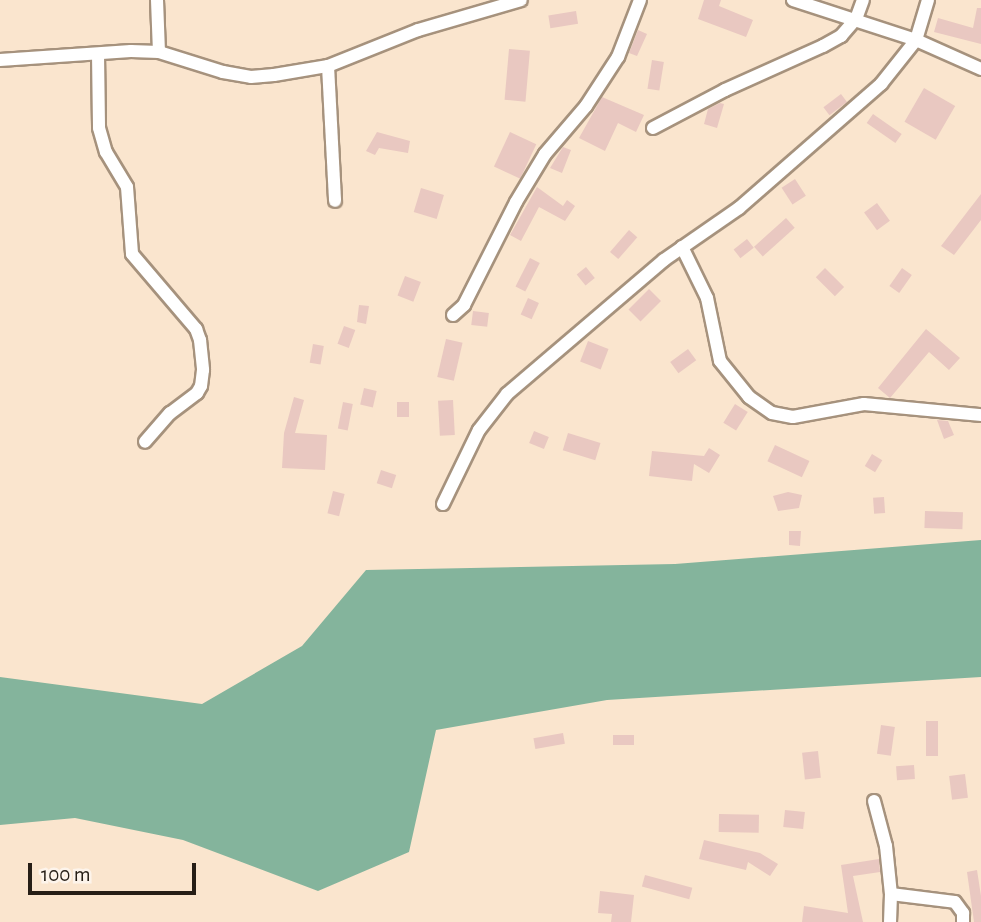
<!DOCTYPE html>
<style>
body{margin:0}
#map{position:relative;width:981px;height:922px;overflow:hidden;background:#fae5ce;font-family:"Alegreya Sans",sans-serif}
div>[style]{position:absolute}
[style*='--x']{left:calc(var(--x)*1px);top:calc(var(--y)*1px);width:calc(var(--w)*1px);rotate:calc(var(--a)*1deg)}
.forest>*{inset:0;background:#84b49c}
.building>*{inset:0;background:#e9c8c1;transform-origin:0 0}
.roads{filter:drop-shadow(2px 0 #a6927d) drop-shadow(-2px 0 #a6927d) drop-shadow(0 2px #a6927d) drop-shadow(0 -2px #a6927d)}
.street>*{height:12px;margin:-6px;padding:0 6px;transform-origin:6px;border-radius:6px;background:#fff}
span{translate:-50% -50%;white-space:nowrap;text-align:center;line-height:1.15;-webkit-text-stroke:6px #fdf4eb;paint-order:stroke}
.scale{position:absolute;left:28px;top:863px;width:168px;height:32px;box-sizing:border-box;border:4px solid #261e16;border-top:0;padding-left:9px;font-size:21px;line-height:24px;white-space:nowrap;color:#261e16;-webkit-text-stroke:5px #fdf4eb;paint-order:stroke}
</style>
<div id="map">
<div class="forest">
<div style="clip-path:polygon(981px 540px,981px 677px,607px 700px,436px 730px,409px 852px,318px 891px,183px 840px,75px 818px,0 825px,0 677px,202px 704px,302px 646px,366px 570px,675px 564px)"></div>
</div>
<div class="building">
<div style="clip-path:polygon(704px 0,721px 0,719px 6px,753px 20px,746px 37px,698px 19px)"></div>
<div style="clip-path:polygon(977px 8px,981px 8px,981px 44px,934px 32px,938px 18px,973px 28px)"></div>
<div style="left:576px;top:11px;width:13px;height:28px;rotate:81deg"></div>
<div style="clip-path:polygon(638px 30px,647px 34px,637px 56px,629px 53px)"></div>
<div style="left:509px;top:49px;width:21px;height:51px;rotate:5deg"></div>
<div style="left:652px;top:60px;width:12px;height:29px;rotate:9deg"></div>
<div style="left:924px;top:88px;width:36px;height:39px;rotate:30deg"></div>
<div style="left:841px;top:94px;width:10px;height:22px;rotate:53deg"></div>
<div style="clip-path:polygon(602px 97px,644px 115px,636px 132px,618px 123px,605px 151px,579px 138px)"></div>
<div style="clip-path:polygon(720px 103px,724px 104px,717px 128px,704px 124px,708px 109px)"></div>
<div style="left:873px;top:114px;width:35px;height:11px;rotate:35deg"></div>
<div style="clip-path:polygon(377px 132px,410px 141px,408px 153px,379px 148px,375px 155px,366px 151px)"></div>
<div style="left:510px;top:132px;width:29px;height:38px;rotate:25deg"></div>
<div style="clip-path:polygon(563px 147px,571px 150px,562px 173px,550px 168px)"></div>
<div style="left:795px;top:179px;width:20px;height:16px;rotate:57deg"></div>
<div style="clip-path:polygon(537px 187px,563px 206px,567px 200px,575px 206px,565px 221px,539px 207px,521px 241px,510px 235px)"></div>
<div style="left:421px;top:188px;width:24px;height:25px;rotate:17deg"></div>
<div style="clip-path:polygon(981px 194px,981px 220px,954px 255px,941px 246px)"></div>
<div style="left:877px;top:203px;width:22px;height:16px;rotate:54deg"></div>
<div style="left:786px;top:218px;width:13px;height:43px;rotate:48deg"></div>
<div style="left:629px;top:230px;width:11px;height:29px;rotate:41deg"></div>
<div style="left:747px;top:239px;width:11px;height:17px;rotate:52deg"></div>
<div style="left:530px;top:258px;width:11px;height:32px;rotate:27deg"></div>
<div style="left:586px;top:267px;width:14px;height:12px;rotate:51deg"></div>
<div style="left:825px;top:268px;width:27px;height:13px;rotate:45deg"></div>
<div style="left:902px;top:268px;width:12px;height:22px;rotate:35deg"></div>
<div style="left:405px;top:276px;width:17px;height:21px;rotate:21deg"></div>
<div style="left:649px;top:289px;width:17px;height:29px;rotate:45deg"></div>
<div style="left:528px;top:298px;width:12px;height:18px;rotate:24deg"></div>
<div style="clip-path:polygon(359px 305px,369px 306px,366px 324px,357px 322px)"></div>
<div style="left:473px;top:311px;width:16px;height:14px;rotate:7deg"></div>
<div style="left:344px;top:326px;width:12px;height:19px;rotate:20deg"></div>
<div style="clip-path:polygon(926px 329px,960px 358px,949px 370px,929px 352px,890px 398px,878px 388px)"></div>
<div style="left:446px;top:339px;width:17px;height:39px;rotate:13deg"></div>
<div style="left:588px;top:341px;width:22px;height:22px;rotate:21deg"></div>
<div style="left:313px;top:344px;width:11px;height:19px;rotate:10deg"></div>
<div style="left:688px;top:349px;width:14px;height:22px;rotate:54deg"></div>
<div style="left:364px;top:388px;width:13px;height:17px;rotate:13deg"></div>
<div style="clip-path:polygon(294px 397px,304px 400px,295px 433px,327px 435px,325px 470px,282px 468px,284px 433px)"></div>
<div style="left:453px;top:400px;width:35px;height:15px;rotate:87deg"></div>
<div style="left:343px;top:402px;width:10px;height:27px;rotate:11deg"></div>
<div style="left:397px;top:402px;width:12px;height:15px"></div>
<div style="left:735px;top:404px;width:15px;height:22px;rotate:32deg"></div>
<div style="clip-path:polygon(937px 420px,948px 421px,954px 435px,944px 439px)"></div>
<div style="left:534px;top:431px;width:16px;height:13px;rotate:22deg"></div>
<div style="left:568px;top:433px;width:34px;height:18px;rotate:17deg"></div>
<div style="left:775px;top:445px;width:38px;height:18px;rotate:25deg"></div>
<div style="clip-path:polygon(709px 448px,720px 455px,709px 473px,694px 464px,692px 481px,649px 476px,652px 451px,704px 456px)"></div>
<div style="left:872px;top:454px;width:12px;height:14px;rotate:31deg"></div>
<div style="left:381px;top:470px;width:16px;height:14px;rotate:18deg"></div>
<div style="left:333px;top:491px;width:12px;height:23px;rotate:14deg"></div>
<div style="clip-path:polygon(788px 492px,802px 495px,799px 508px,778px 511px,773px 496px)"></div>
<div style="left:884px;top:497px;width:16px;height:11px;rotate:86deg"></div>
<div style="left:925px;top:511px;width:38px;height:17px;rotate:2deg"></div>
<div style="clip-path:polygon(789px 531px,801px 531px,800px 546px,789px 545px)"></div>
<div style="left:926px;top:721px;width:12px;height:35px"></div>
<div style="left:881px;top:725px;width:14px;height:29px;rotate:8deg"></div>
<div style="left:563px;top:733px;width:11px;height:30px;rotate:80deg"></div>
<div style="left:634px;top:735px;width:10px;height:21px;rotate:90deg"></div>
<div style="left:818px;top:751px;width:27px;height:16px;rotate:84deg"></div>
<div style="left:914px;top:765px;width:14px;height:18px;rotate:86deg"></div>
<div style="left:965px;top:774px;width:24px;height:16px;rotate:83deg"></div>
<div style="left:785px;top:810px;width:20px;height:17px;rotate:6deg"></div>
<div style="left:719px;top:814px;width:40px;height:18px;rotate:1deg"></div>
<div style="clip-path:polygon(704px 840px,760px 853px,778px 864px,770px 876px,748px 862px,746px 870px,699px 859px)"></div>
<div style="clip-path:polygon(879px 859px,880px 872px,853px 876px,863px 922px,802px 922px,804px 906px,848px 913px,841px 865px)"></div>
<div style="clip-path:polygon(977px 870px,981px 896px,981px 922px,974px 922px,967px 872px)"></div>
<div style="left:645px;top:875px;width:49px;height:12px;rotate:15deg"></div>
<div style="clip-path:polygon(600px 891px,634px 895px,631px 922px,611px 922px,612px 914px,598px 913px)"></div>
</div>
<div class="roads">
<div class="street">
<div style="--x:157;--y:0;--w:52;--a:87.8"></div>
<div style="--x:793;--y:0;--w:129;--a:18"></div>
<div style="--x:916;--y:40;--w:71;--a:24"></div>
<div style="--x:98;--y:54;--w:74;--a:89.2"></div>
<div style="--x:99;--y:128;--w:25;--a:74"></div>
<div style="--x:106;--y:152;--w:41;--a:59"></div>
<div style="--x:127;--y:187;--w:67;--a:85.7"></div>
<div style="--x:132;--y:254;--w:99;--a:49.5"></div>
<div style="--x:196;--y:329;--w:12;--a:70"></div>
<div style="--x:200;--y:340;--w:30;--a:84"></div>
<div style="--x:203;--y:370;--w:16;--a:97"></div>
<div style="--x:201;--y:386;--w:8;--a:120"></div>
<div style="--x:197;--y:393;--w:34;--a:143"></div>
<div style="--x:170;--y:413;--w:38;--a:131"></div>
<div style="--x:0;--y:60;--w:131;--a:-3.9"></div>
<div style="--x:131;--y:51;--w:28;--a:2"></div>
<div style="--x:159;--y:52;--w:67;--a:17.4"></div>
<div style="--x:223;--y:72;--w:28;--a:10"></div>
<div style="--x:251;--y:77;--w:23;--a:-5"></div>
<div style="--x:274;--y:75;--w:55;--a:-9.5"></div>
<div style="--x:328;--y:66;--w:97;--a:-21.8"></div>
<div style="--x:418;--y:30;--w:107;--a:-16.2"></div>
<div style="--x:328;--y:66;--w:135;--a:87"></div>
<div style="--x:653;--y:128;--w:81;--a:-27.8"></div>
<div style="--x:725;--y:90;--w:107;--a:-24.2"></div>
<div style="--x:823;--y:46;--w:21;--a:-29"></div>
<div style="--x:841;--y:36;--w:23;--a:-49"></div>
<div style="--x:856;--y:19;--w:20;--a:-70"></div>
<div style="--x:682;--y:247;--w:57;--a:63.9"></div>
<div style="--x:707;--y:298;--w:64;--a:78.3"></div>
<div style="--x:720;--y:361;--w:46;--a:51.1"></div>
<div style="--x:749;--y:397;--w:28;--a:35"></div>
<div style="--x:772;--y:413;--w:21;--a:11"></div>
<div style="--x:793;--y:417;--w:72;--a:-10.4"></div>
<div style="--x:864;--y:404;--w:118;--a:5.4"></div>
<div style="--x:453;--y:315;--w:15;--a:-42"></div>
<div style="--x:464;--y:305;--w:115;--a:-63.2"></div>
<div style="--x:516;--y:202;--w:56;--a:-58.9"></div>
<div style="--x:545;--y:154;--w:63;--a:-49.5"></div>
<div style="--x:586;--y:106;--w:59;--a:-56.9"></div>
<div style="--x:618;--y:57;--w:61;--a:-68.9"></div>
<div style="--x:443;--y:504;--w:82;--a:-64.1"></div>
<div style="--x:479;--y:430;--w:46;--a:-52.1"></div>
<div style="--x:507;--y:394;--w:206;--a:-40.5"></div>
<div style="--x:664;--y:260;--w:91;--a:-34.7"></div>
<div style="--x:739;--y:208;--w:189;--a:-41.1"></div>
<div style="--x:881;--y:84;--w:56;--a:-51.5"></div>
<div style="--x:916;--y:40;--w:42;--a:-73.3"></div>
<div style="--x:874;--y:801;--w:47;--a:75.1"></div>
<div style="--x:886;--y:846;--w:48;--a:84.1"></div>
<div style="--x:891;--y:894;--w:28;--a:92"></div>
<div style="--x:891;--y:894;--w:64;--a:7.1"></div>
<div style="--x:955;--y:902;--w:14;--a:54"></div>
<div style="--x:963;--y:913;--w:9;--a:90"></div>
</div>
</div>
<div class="scale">100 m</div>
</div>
